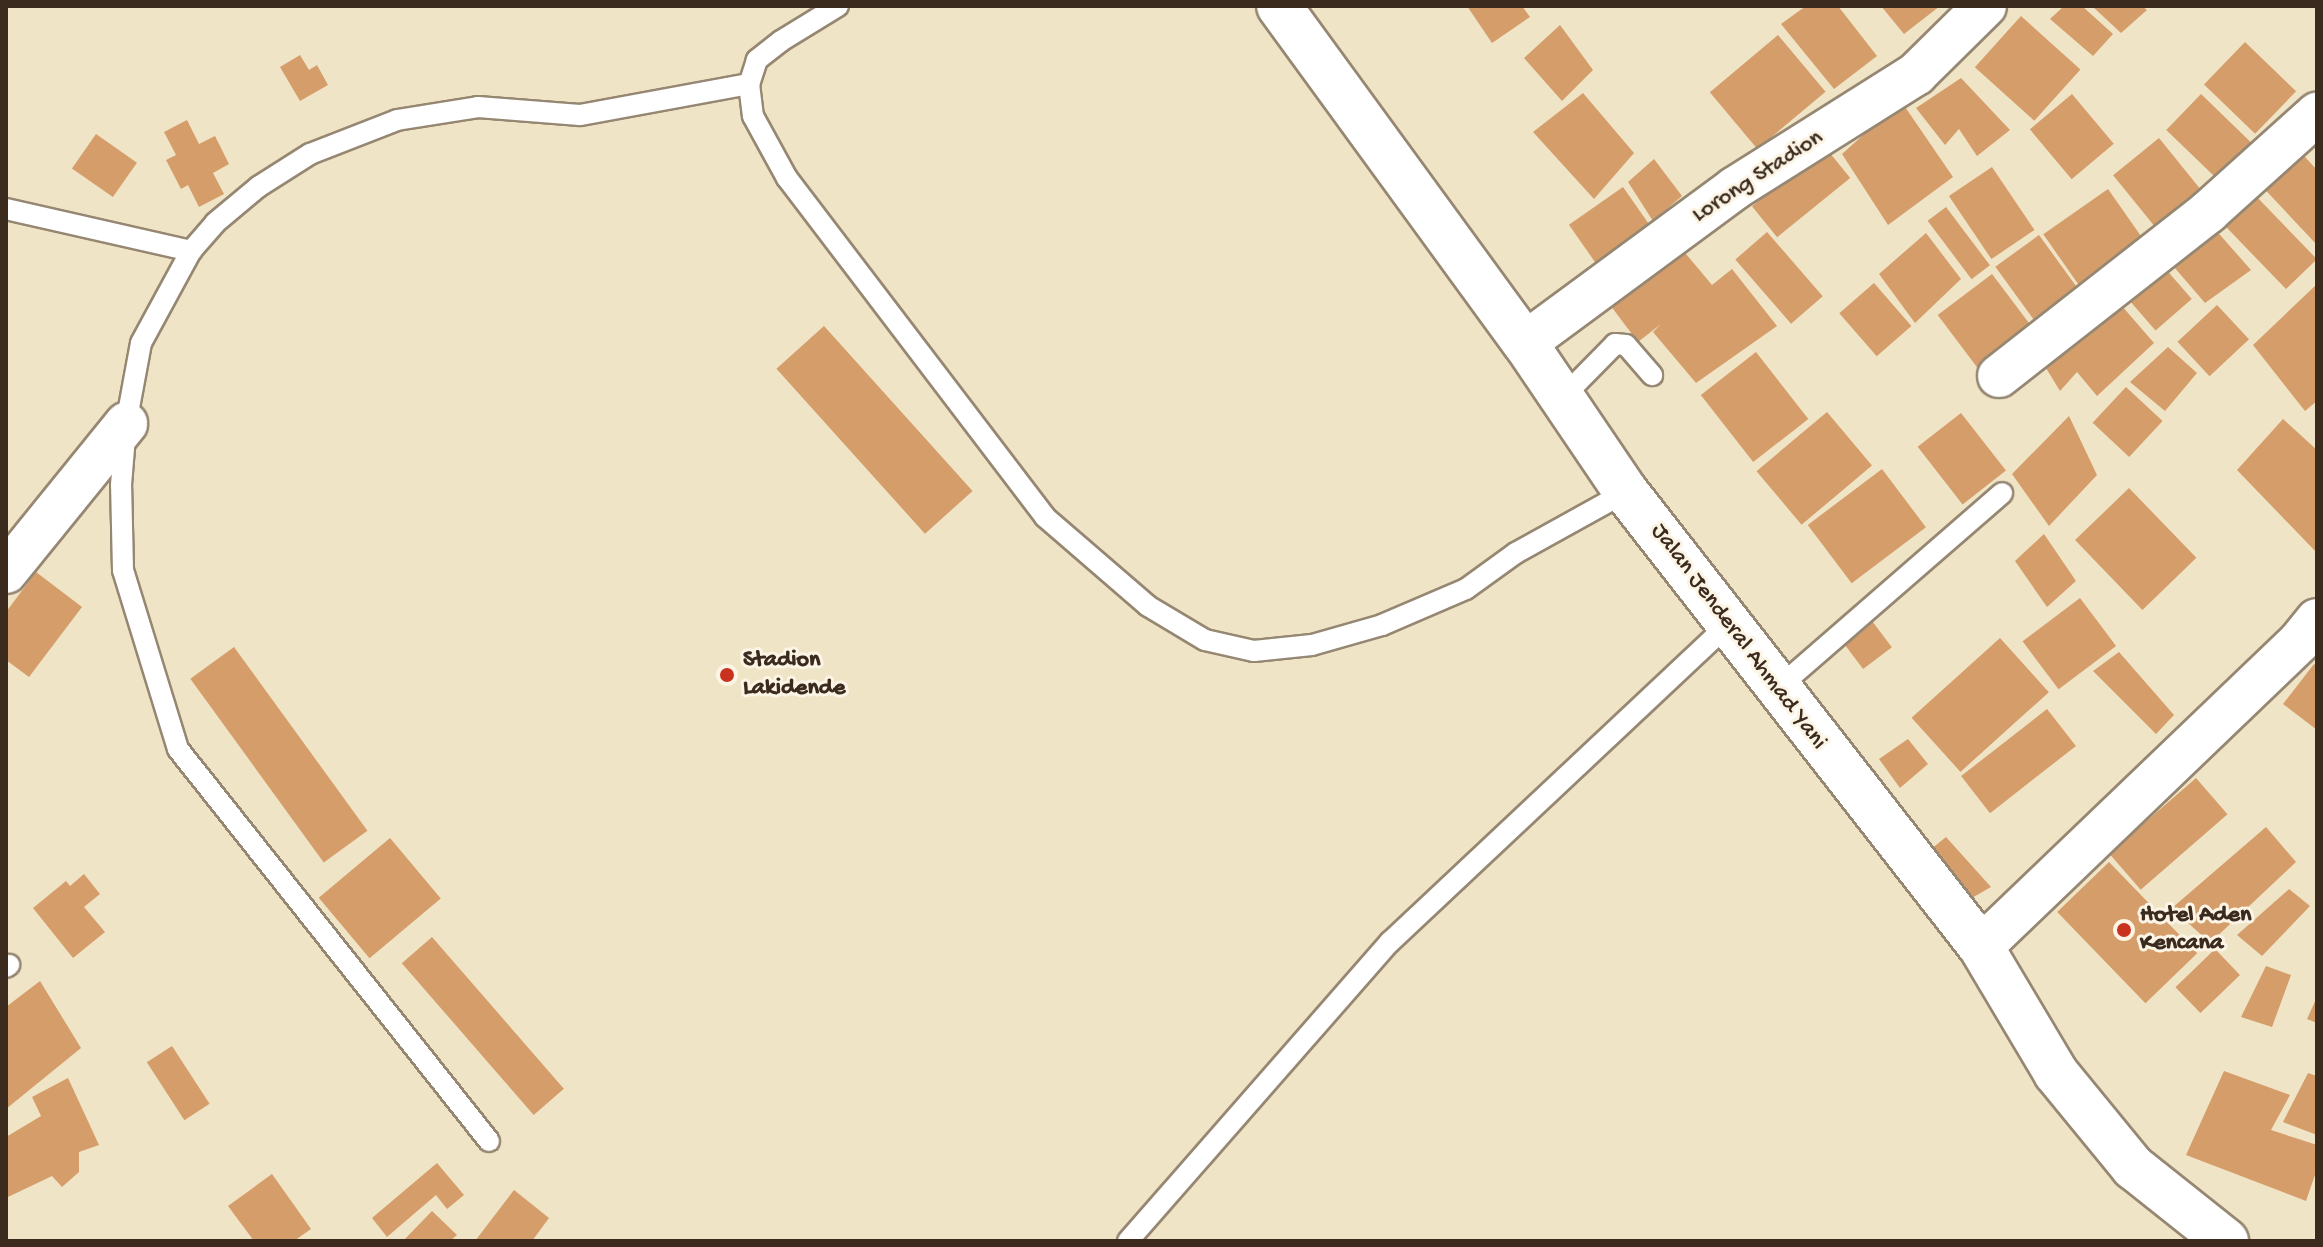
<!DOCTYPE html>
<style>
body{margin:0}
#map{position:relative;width:2323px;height:1247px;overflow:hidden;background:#f0e4c7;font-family:"Gochi Hand",sans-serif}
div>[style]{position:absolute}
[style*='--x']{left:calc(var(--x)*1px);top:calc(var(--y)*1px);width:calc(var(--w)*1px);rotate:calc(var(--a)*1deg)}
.building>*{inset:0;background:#d59d6a;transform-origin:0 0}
.roads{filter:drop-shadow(2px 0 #968772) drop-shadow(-2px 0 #968772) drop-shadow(0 2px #968772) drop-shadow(0 -2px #968772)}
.service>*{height:20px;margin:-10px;padding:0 10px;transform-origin:10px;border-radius:10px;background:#fff}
.minor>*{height:42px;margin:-21px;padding:0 21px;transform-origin:21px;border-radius:21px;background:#fff}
.trunk>*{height:44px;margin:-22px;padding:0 22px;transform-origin:22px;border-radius:22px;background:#fff}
.dots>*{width:22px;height:22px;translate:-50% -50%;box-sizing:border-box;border:4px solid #fcf5e5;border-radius:50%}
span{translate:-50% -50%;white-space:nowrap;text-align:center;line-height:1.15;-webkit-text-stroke:6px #fcf5e5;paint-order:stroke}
.street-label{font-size:24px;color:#3b2a1e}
.poi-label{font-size:24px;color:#3b2a1e;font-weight:700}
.left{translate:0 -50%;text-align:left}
.frame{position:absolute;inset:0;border:8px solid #3b2a1e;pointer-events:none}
</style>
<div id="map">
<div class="building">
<div style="clip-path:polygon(1467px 6px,1522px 6px,1530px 17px,1492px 43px)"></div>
<div style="clip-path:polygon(1806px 6px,1838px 6px,1877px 56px,1834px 89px,1781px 24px)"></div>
<div style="clip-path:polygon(1881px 6px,1940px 6px,1904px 34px)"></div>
<div style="clip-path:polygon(2064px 6px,2082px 6px,2113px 34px,2093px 56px,2050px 19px)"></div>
<div style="clip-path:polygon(2092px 6px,2142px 6px,2147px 10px,2121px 33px)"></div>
<div style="left:2021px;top:16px;width:80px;height:69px;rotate:42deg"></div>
<div style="clip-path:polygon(1560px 25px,1593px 70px,1562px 101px,1524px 58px)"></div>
<div style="left:1778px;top:35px;width:74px;height:89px;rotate:50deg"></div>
<div style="left:2245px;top:42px;width:71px;height:59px;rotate:44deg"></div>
<div style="clip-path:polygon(300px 55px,309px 70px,317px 65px,328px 85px,300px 101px,280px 67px)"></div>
<div style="clip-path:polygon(1961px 78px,2010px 130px,1977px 156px,1959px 129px,1945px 145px,1916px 108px)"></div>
<div style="clip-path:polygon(1583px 93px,1634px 153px,1594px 199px,1533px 132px)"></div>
<div style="left:2072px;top:94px;width:65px;height:55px;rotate:50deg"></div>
<div style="left:2201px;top:94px;width:74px;height:50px;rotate:44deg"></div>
<div style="clip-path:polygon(1901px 101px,1953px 177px,1888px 225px,1842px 154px)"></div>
<div style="clip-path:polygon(187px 120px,199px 144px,215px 136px,229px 164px,213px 173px,224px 194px,199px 207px,188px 185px,181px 189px,166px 160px,176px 155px,164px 132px)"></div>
<div style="left:96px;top:134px;width:50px;height:42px;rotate:35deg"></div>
<div style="left:2159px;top:138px;width:72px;height:59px;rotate:51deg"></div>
<div style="clip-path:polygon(2294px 145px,2317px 170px,2317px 245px,2256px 180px)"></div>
<div style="left:1825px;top:147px;width:40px;height:94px;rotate:51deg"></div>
<div style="clip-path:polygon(1654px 159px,1682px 196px,1653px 221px,1628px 182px)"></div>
<div style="left:1992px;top:167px;width:76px;height:52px;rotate:56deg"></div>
<div style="left:1623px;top:187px;width:64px;height:66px;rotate:55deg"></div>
<div style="left:2108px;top:189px;width:65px;height:79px;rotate:55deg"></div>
<div style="left:2253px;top:193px;width:92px;height:43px;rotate:46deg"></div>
<div style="left:1946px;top:207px;width:73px;height:23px;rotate:53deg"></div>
<div style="clip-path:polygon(2206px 219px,2251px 270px,2205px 303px,2168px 260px)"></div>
<div style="left:1767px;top:232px;width:85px;height:42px;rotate:49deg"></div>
<div style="clip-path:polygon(1926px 233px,1961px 279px,1915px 323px,1879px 274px)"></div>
<div style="left:2039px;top:235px;width:71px;height:54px;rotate:54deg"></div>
<div style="clip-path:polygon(1671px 236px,1712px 285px,1732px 269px,1777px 326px,1696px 383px,1653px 332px,1661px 324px,1638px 342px,1604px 297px)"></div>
<div style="left:2157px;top:259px;width:53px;height:48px;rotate:49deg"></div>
<div style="left:1992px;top:274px;width:67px;height:68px;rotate:53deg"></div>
<div style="left:1874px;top:283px;width:57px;height:46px;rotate:49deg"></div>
<div style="clip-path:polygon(2317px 284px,2317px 401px,2305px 411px,2253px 345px)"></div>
<div style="clip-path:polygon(2115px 298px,2154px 343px,2097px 396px,2077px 372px,2060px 391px,2038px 355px)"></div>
<div style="left:2217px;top:305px;width:47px;height:54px;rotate:47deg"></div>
<div style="left:824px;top:326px;width:222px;height:64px;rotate:48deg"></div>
<div style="clip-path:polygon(2168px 347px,2197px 373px,2165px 411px,2130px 382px)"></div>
<div style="left:1756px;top:352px;width:85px;height:70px;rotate:52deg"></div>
<div style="left:2126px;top:387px;width:50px;height:49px;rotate:43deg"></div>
<div style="left:1827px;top:412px;width:70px;height:92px;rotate:50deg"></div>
<div style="left:1961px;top:413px;width:73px;height:55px;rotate:52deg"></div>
<div style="clip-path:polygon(2069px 416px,2097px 475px,2049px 526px,2012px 474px)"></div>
<div style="clip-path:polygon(2283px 419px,2317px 450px,2317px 553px,2237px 470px)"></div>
<div style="left:1882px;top:469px;width:73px;height:93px;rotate:53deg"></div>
<div style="left:2129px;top:488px;width:97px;height:75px;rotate:46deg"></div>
<div style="clip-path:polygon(2044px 534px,2076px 581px,2047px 607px,2015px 561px)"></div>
<div style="clip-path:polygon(36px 572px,82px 607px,29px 677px,6px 660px,6px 612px)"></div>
<div style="left:2080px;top:598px;width:60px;height:72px;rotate:53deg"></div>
<div style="left:1869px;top:617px;width:38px;height:36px;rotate:53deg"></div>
<div style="left:2000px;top:638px;width:73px;height:119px;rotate:48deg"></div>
<div style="left:234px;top:647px;width:227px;height:54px;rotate:54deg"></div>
<div style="clip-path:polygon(2119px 652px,2174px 715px,2156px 734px,2093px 671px)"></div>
<div style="clip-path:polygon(2314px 664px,2317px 666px,2317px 730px,2283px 704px)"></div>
<div style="left:2047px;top:709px;width:47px;height:109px;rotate:52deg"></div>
<div style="clip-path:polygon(1908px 739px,1928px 764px,1900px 788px,1879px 759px)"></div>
<div style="left:2196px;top:778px;width:48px;height:115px;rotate:49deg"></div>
<div style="clip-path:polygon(2266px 827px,2296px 862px,2210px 943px,2172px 908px)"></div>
<div style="clip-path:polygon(1946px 837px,1991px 887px,1963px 903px,1925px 854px)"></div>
<div style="left:390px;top:838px;width:79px;height:93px;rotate:50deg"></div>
<div style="left:2109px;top:862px;width:127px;height:72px;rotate:46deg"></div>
<div style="clip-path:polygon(84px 874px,100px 894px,84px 907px,105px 932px,73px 958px,33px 908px,66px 881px,70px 886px)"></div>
<div style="clip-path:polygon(2289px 889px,2310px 906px,2262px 956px,2237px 935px)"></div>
<div style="left:432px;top:937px;width:201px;height:40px;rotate:49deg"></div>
<div style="left:2215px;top:949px;width:36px;height:55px;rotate:46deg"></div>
<div style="clip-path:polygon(2266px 966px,2291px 975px,2272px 1027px,2241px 1017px)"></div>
<div style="clip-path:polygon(40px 981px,81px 1048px,6px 1109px,6px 1007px)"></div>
<div style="clip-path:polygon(2317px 997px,2317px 1023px,2307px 1019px)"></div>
<div style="left:172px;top:1046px;width:69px;height:30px;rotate:57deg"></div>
<div style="clip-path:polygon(2224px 1071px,2290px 1095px,2271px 1130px,2317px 1145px,2317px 1169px,2306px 1201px,2186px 1155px)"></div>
<div style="clip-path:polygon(2308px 1073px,2317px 1076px,2317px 1135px,2283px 1122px)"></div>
<div style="clip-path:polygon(68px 1078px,99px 1145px,79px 1152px,79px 1172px,62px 1187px,52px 1176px,8px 1197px,6px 1137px,41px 1116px,32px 1097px)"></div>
<div style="clip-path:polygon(437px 1163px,464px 1195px,447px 1209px,436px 1195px,387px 1237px,372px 1218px)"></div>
<div style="clip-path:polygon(272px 1174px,311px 1229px,294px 1241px,254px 1241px,228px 1206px)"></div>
<div style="clip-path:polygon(514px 1190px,549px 1218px,532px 1241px,475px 1241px)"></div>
<div style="clip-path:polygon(432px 1211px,457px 1235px,450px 1241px,403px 1241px)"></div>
</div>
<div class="roads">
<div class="service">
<div style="--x:838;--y:6;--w:67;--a:148.4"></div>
<div style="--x:781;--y:41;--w:31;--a:142"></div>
<div style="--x:757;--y:60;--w:25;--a:108"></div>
<div style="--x:749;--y:84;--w:32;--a:83"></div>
<div style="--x:753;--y:116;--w:71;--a:61.3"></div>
<div style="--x:787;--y:178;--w:426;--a:52.7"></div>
<div style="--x:1045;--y:517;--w:136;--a:40.8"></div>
<div style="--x:1148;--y:606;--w:66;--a:30.8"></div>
<div style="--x:1205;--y:640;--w:50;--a:12.7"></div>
<div style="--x:1254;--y:651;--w:58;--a:-5.9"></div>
<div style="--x:1312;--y:645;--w:73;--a:-15.9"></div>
<div style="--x:1382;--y:625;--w:91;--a:-23.2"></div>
<div style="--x:1466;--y:589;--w:62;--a:-35.8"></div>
<div style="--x:1516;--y:553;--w:126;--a:-29"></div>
<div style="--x:6;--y:209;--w:190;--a:12.8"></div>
<div style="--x:1563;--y:397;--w:74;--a:-45.5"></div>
<div style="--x:1615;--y:344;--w:11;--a:5"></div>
<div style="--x:1626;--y:345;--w:40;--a:49"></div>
<div style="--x:1778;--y:688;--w:297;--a:-41"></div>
<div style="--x:6;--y:967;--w:4;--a:-34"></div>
<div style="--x:489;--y:1141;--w:500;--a:-128.43"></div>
<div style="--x:178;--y:749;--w:187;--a:-107.1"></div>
<div style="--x:123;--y:570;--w:85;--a:-91.3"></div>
<div style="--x:121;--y:485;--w:61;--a:-85.3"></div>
<div style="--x:126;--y:424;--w:82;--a:-79.5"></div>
<div style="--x:141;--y:343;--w:105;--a:-61.5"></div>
<div style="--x:191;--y:251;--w:37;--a:-49"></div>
<div style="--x:215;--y:223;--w:56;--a:-39.9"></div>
<div style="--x:258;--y:187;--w:62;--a:-32.4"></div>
<div style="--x:310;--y:154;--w:93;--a:-21.3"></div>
<div style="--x:397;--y:120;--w:82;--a:-9.1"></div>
<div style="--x:478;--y:107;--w:102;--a:4.5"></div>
<div style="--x:580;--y:115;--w:172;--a:-10.4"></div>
<div style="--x:1128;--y:1241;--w:398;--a:-48.8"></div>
<div style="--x:1390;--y:942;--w:466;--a:-43.2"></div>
</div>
<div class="minor">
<div style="--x:1525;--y:343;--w:261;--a:-36.4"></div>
<div style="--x:1735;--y:188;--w:214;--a:-32.2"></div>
<div style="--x:1916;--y:74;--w:97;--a:-44.6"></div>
<div style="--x:1999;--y:376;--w:266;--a:-38.1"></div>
<div style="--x:2208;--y:212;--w:147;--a:-42"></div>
<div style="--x:6;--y:572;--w:191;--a:-51"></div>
<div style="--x:1981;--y:947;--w:442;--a:-43.8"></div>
<div style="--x:2300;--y:641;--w:27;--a:-51"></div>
</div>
<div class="trunk">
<div style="--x:1279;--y:6;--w:417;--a:53.9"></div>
<div style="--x:1525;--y:343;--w:180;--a:55.9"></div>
<div style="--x:1626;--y:492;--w:577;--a:52.04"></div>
<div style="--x:1981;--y:947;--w:147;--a:59.2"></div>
<div style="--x:2056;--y:1073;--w:122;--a:50.7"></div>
<div style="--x:2133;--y:1167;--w:119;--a:38.5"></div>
</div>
</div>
<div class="dots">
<div style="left:727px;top:675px;background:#c8321e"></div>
<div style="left:2124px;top:930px;background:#c8321e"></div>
</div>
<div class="street-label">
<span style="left:1758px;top:177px;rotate:-33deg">Lorong Stadion</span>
<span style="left:1738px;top:637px;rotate:53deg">Jalan Jenderal Ahmad Yani</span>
</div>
<div class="poi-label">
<span class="left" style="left:743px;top:675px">Stadion<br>Lakidende</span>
<span class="left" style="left:2140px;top:930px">Hotel Aden<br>Kencana</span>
</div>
<div class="frame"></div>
</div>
